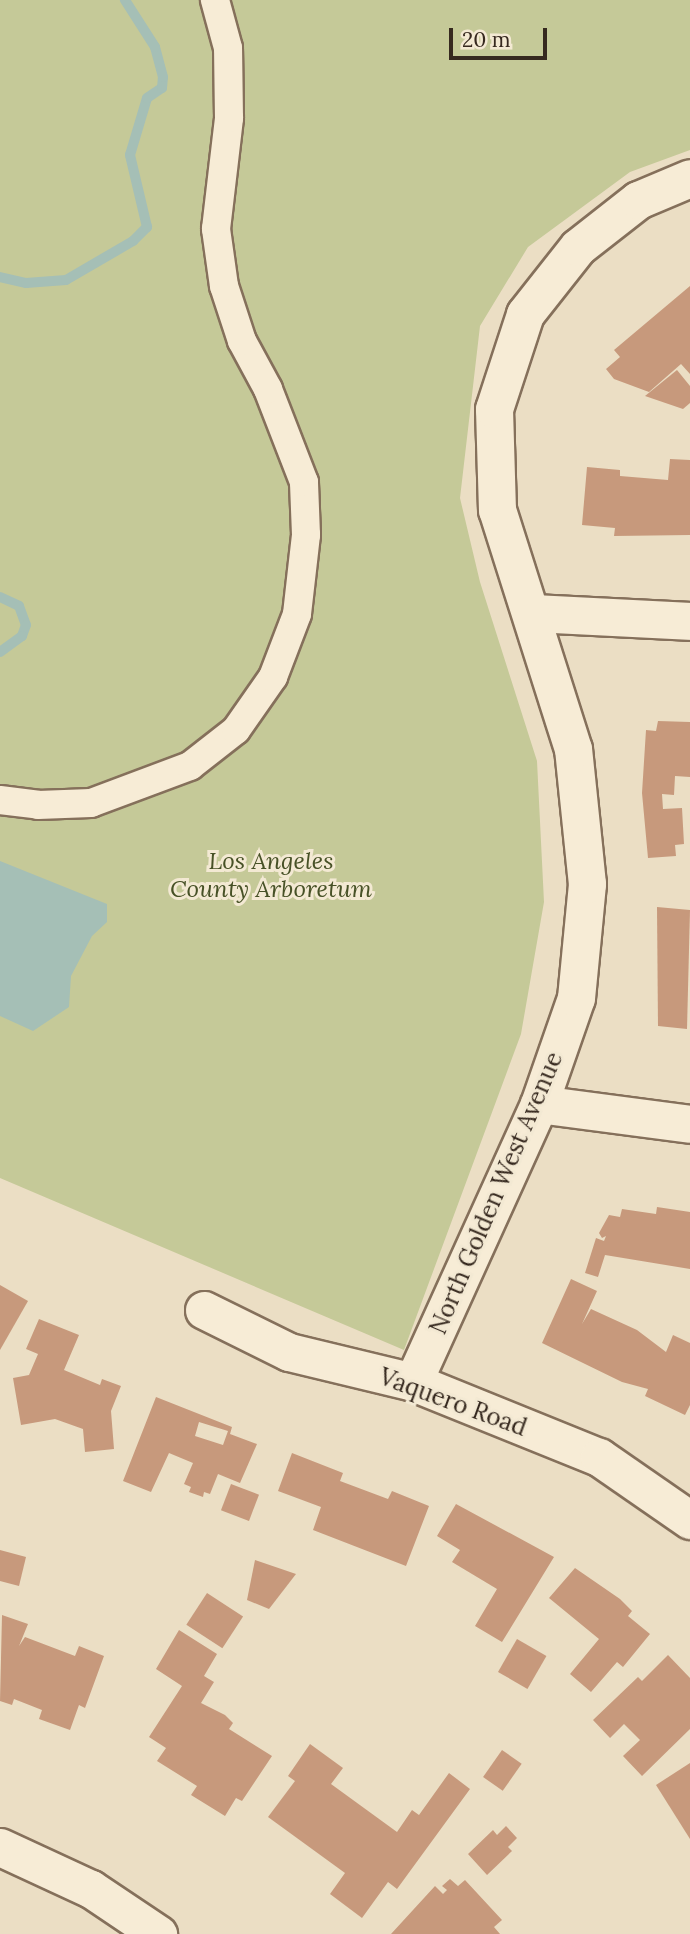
<!DOCTYPE html>
<style>
body{margin:0}
#map{position:relative;width:690px;height:1934px;overflow:hidden;background:#ebdec4;font-family:Lora,serif}
div>[style]{position:absolute}
[style*='--x']{left:calc(var(--x)*1px);top:calc(var(--y)*1px);width:calc(var(--w)*1px);rotate:calc(var(--a)*1deg)}
.green>*{inset:0;background:#c5c998}
.water>*{inset:0;background:#a5bfb6}
.stream>*{height:10px;margin:-5px;padding:0 5px;transform-origin:5px;border-radius:5px;background:#a5bfb6}
.building>*{inset:0;background:#c7997c;transform-origin:0 0}
.roads{filter:drop-shadow(2px 0 #85705b) drop-shadow(-2px 0 #85705b) drop-shadow(0 2px #85705b) drop-shadow(0 -2px #85705b)}
.pedestrian>*{height:28px;margin:-14px;padding:0 14px;transform-origin:14px;border-radius:14px;background:#f7ecd6}
.minor>*{height:37px;margin:-18.5px;padding:0 18.5px;transform-origin:18.5px;border-radius:18.5px;background:#f7ecd6}
span{translate:-50% -50%;white-space:nowrap;text-align:center;line-height:1.15;-webkit-text-stroke:6px #f3e9d3;paint-order:stroke}
.park-label{font-size:24px;color:#475126;font-style:italic}
.street-label{font-size:24px;color:#36291f}
.scale{position:absolute;left:449px;top:28px;width:98px;height:32px;box-sizing:border-box;border:4px solid #36291f;border-top:0;padding-left:9px;font-size:21px;line-height:24px;white-space:nowrap;color:#36291f;-webkit-text-stroke:5px #f3e9d3;paint-order:stroke}
</style>
<div id="map">
<div class="green">
<div style="clip-path:polygon(0 0,690px 0,690px 150px,630px 172px,528px 247px,480px 326px,460px 498px,480px 582px,537px 761px,544px 902px,521px 1034px,404px 1350px,0 1178px)"></div>
</div>
<div class="water">
<div style="clip-path:polygon(0 861px,107px 904px,107px 922px,92px 936px,71px 976px,69px 1007px,33px 1031px,0 1016px)"></div>
</div>
<div class="stream">
<div style="--x:0;--y:277;--w:27;--a:13"></div>
<div style="--x:26;--y:283;--w:40;--a:-4.3"></div>
<div style="--x:66;--y:280;--w:78;--a:-30.2"></div>
<div style="--x:133;--y:241;--w:20;--a:-45"></div>
<div style="--x:147;--y:227;--w:74;--a:-103.3"></div>
<div style="--x:130;--y:155;--w:59;--a:-73.4"></div>
<div style="--x:147;--y:98;--w:18;--a:-34"></div>
<div style="--x:162;--y:88;--w:11;--a:-85"></div>
<div style="--x:163;--y:77;--w:31;--a:-105"></div>
<div style="--x:155;--y:47;--w:56;--a:-122.6"></div>
<div style="--x:0;--y:597;--w:21;--a:25"></div>
<div style="--x:19;--y:606;--w:20;--a:70"></div>
<div style="--x:26;--y:625;--w:12;--a:110"></div>
<div style="--x:22;--y:636;--w:27;--a:144"></div>
</div>
<div class="building">
<div style="clip-path:polygon(690px 286px,690px 374px,681px 364px,649px 392px,614px 379px,606px 369px,620px 357px,614px 350px)"></div>
<div style="clip-path:polygon(677px 370px,690px 386px,690px 403px,683px 409px,645px 396px)"></div>
<div style="clip-path:polygon(670px 459px,690px 460px,690px 535px,614px 536px,615px 528px,582px 525px,587px 467px,620px 470px,620px 476px,668px 480px)"></div>
<div style="clip-path:polygon(658px 721px,690px 722px,690px 777px,675px 776px,674px 795px,662px 794px,663px 809px,682px 808px,684px 844px,675px 845px,676px 856px,648px 858px,642px 793px,646px 730px,656px 731px)"></div>
<div style="clip-path:polygon(657px 907px,690px 910px,687px 1029px,658px 1026px)"></div>
<div style="clip-path:polygon(657px 1207px,690px 1212px,690px 1269px,605px 1255px,598px 1277px,585px 1273px,596px 1238px,604px 1241px,606px 1236px,602px 1238px,599px 1233px,609px 1215px,620px 1217px,622px 1209px,656px 1214px)"></div>
<div style="clip-path:polygon(571px 1279px,597px 1291px,582px 1324px,591px 1309px,637px 1330px,666px 1352px,673px 1335px,690px 1343px,690px 1405px,685px 1415px,645px 1396px,648px 1389px,622px 1382px,542px 1343px)"></div>
<div style="clip-path:polygon(0 1285px,28px 1301px,0 1350px)"></div>
<div style="clip-path:polygon(39px 1319px,79px 1335px,64px 1370px,100px 1385px,102px 1379px,121px 1386px,111px 1411px,114px 1449px,85px 1452px,83px 1429px,55px 1419px,21px 1425px,13px 1378px,29px 1375px,38px 1354px,26px 1349px)"></div>
<div style="clip-path:polygon(evenodd,156px 1397px,232px 1427px,230px 1434px,257px 1444px,240px 1483px,218px 1474px,210px 1494px,204px 1492px,203px 1497px,189px 1492px,191px 1487px,184px 1484px,193px 1463px,169px 1453px,151px 1492px,123px 1481px,156px 1397px,199px 1422px,228px 1431px,223px 1445px,195px 1436px,199px 1422px)"></div>
<div style="clip-path:polygon(292px 1453px,343px 1473px,340px 1481px,388px 1499px,392px 1491px,429px 1506px,406px 1566px,313px 1530px,321px 1507px,278px 1491px)"></div>
<div style="left:231px;top:1484px;width:30px;height:28px;rotate:21deg"></div>
<div style="clip-path:polygon(456px 1504px,554px 1557px,502px 1642px,475px 1626px,497px 1589px,452px 1562px,460px 1550px,437px 1536px)"></div>
<div style="clip-path:polygon(0 1550px,26px 1557px,19px 1586px,0 1581px)"></div>
<div style="clip-path:polygon(255px 1560px,296px 1574px,269px 1609px,247px 1600px)"></div>
<div style="clip-path:polygon(575px 1568px,620px 1599px,632px 1611px,628px 1616px,650px 1634px,623px 1667px,617px 1662px,591px 1692px,570px 1674px,599px 1639px,549px 1598px)"></div>
<div style="left:207px;top:1593px;width:43px;height:38px;rotate:33deg"></div>
<div style="clip-path:polygon(2px 1615px,28px 1624px,19px 1646px,25px 1637px,75px 1656px,79px 1646px,104px 1656px,85px 1708px,79px 1705px,70px 1730px,39px 1719px,42px 1710px,14px 1699px,12px 1705px,0 1701px)"></div>
<div style="clip-path:polygon(179px 1630px,217px 1654px,204px 1676px,214px 1682px,201px 1703px,225px 1715px,233px 1723px,229px 1729px,272px 1756px,242px 1801px,236px 1798px,225px 1816px,191px 1795px,197px 1786px,157px 1761px,166px 1748px,149px 1737px,182px 1686px,156px 1669px)"></div>
<div style="left:517px;top:1639px;width:34px;height:38px;rotate:30deg"></div>
<div style="clip-path:polygon(668px 1655px,690px 1678px,690px 1729px,642px 1776px,623px 1756px,640px 1740px,624px 1724px,610px 1738px,593px 1720px,638px 1677px,642px 1681px)"></div>
<div style="clip-path:polygon(310px 1744px,343px 1768px,331px 1784px,397px 1832px,412px 1810px,419px 1815px,449px 1773px,470px 1789px,397px 1889px,388px 1882px,362px 1918px,330px 1894px,345px 1873px,268px 1817px,295px 1781px,288px 1776px)"></div>
<div style="left:502px;top:1750px;width:24px;height:33px;rotate:35deg"></div>
<div style="clip-path:polygon(690px 1763px,690px 1839px,656px 1785px)"></div>
<div style="clip-path:polygon(506px 1826px,517px 1838px,508px 1847px,512px 1851px,487px 1875px,468px 1854px,493px 1830px,497px 1835px)"></div>
<div style="clip-path:polygon(450px 1879px,458px 1886px,465px 1880px,502px 1920px,494px 1927px,500px 1934px,391px 1934px,435px 1886px,443px 1894px,447px 1890px,442px 1886px)"></div>
</div>
<div class="roads">
<div class="pedestrian">
<div style="--x:0;--y:800;--w:38;--a:7"></div>
<div style="--x:38;--y:805;--w:53;--a:-2.2"></div>
<div style="--x:91;--y:803;--w:106;--a:-20.5"></div>
<div style="--x:190;--y:766;--w:58;--a:-38"></div>
<div style="--x:236;--y:730;--w:65;--a:-55.1"></div>
<div style="--x:273;--y:677;--w:67;--a:-69.1"></div>
<div style="--x:297;--y:614;--w:80;--a:-83.5"></div>
<div style="--x:306;--y:535;--w:53;--a:-92.2"></div>
<div style="--x:304;--y:482;--w:100;--a:-111.2"></div>
<div style="--x:268;--y:389;--w:55;--a:-118.4"></div>
<div style="--x:242;--y:341;--w:58;--a:-108.1"></div>
<div style="--x:224;--y:286;--w:58;--a:-98"></div>
<div style="--x:216;--y:229;--w:112;--a:-83.3"></div>
<div style="--x:229;--y:118;--w:70;--a:-90.8"></div>
<div style="--x:228;--y:48;--w:50;--a:-105.2"></div>
</div>
<div class="minor">
<div style="--x:532;--y:613;--w:158;--a:2.9"></div>
<div style="--x:539;--y:1104;--w:152;--a:7.5"></div>
<div style="--x:204;--y:1310;--w:95;--a:26.3"></div>
<div style="--x:289;--y:1352;--w:128;--a:13.6"></div>
<div style="--x:413;--y:1382;--w:201;--a:22"></div>
<div style="--x:599;--y:1457;--w:111;--a:34.7"></div>
<div style="--x:413;--y:1382;--w:305;--a:-65.6"></div>
<div style="--x:539;--y:1104;--w:112;--a:-70.8"></div>
<div style="--x:576;--y:998;--w:115;--a:-84.5"></div>
<div style="--x:587;--y:884;--w:136;--a:-95.9"></div>
<div style="--x:573;--y:749;--w:251;--a:-107.6"></div>
<div style="--x:497;--y:510;--w:101;--a:-91.7"></div>
<div style="--x:494;--y:409;--w:100;--a:-71.9"></div>
<div style="--x:525;--y:314;--w:85;--a:-51.7"></div>
<div style="--x:578;--y:247;--w:76;--a:-38.1"></div>
<div style="--x:638;--y:200;--w:56;--a:-22.9"></div>
<div style="--x:0;--y:1847;--w:100;--a:24.8"></div>
<div style="--x:91;--y:1889;--w:81;--a:33.9"></div>
</div>
</div>
<div class="park-label">
<span style="left:271px;top:875px">Los Angeles<br>County Arboretum</span>
</div>
<div class="street-label">
<span style="left:496px;top:1193px;rotate:-67deg">North Golden West Avenue</span>
<span style="left:453px;top:1402px;rotate:20deg">Vaquero Road</span>
</div>
<div class="scale">20 m</div>
</div>
